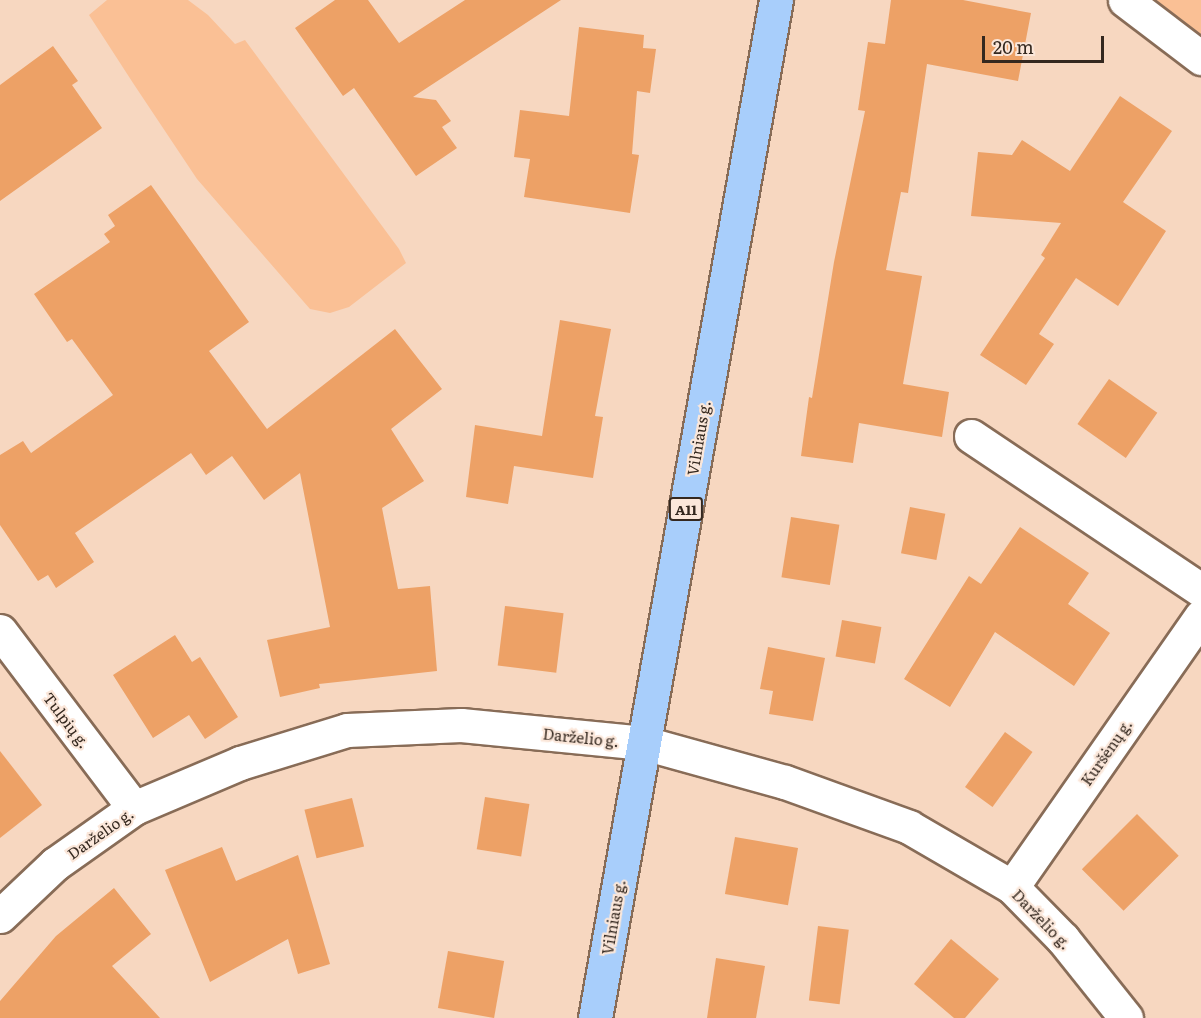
<!DOCTYPE html>
<meta charset="utf-8">
<style>
body{margin:0}
#map{position:relative;width:1201px;height:1018px;overflow:hidden;background:#f7d7c0;font-family:Literata,serif}
div>[style]{position:absolute}
[style*='--x']{left:calc(var(--x)*1px);top:calc(var(--y)*1px);width:calc(var(--w)*1px);rotate:calc(var(--a)*1deg)}
.green>*{inset:0;background:#fac095}
.building>*{inset:0;background:#eda166;transform-origin:0 0}
.roads{filter:drop-shadow(2px 0 #886c57) drop-shadow(-2px 0 #886c57) drop-shadow(0 2px #886c57) drop-shadow(0 -2px #886c57)}
.minor>*{height:33px;margin:-16.5px;padding:0 16.5px;transform-origin:16.5px;border-radius:16.5px;background:#fff}
.trunk>*{height:33px;margin:-16.5px;padding:0 16.5px;transform-origin:16.5px;border-radius:16.5px;background:#a8cefb}
span{translate:-50% -50%;white-space:nowrap;text-align:center;line-height:1.15;-webkit-text-stroke:4.5px #fbe7da;paint-order:stroke}
.shield-label span{padding:2px 4px;background:#fbe7da;border:2px solid;border-radius:4px;-webkit-text-stroke-width:0}
.shield-label{font-size:14px;color:#34281f;font-weight:700}
.street-label{font-size:15px;color:#34281f}
.scale{position:absolute;left:982px;top:36px;width:122px;height:27px;box-sizing:border-box;border:3px solid #34281f;border-top:0;padding-left:8px;font-size:18px;line-height:21px;white-space:nowrap;color:#34281f;-webkit-text-stroke:4px #fbe7da;paint-order:stroke}
</style>
<div id="map">
<div class="green">
<div style="clip-path:polygon(107px 0,188px 0,208px 15px,235px 44px,245px 40px,399px 249px,406px 263px,349px 307px,330px 313px,310px 309px,197px 179px,133px 83px,89px 15px)"></div>
<div style="clip-path:polygon(1125px 0,1201px 0,1201px 58px)"></div>
</div>
<div class="building">
<div style="clip-path:polygon(335px 0,368px 0,399px 43px,465px 0,561px 0,413px 97px,436px 100px,451px 121px,442px 127px,457px 148px,416px 176px,354px 88px,343px 96px,295px 28px)"></div>
<div style="clip-path:polygon(891px 0,963px 0,1031px 13px,1018px 81px,927px 64px,908px 193px,901px 192px,886px 270px,922px 276px,903px 384px,949px 392px,942px 437px,859px 423px,853px 463px,801px 456px,809px 397px,812px 398px,834px 262px,865px 111px,858px 110px,868px 42px,885px 44px)"></div>
<div style="clip-path:polygon(579px 27px,644px 35px,643px 48px,656px 49px,650px 93px,637px 91px,632px 154px,639px 155px,630px 213px,524px 197px,530px 159px,514px 157px,520px 110px,569px 116px)"></div>
<div style="clip-path:polygon(53px 46px,78px 81px,72px 85px,102px 128px,0 201px,0 85px)"></div>
<div style="clip-path:polygon(1120px 96px,1172px 131px,1123px 202px,1166px 231px,1118px 306px,1076px 278px,1039px 334px,1054px 344px,1026px 385px,980px 355px,1045px 258px,1041px 255px,1061px 223px,971px 216px,978px 152px,1012px 155px,1022px 140px,1070px 171px)"></div>
<div style="clip-path:polygon(151px 185px,249px 322px,209px 351px,267px 429px,395px 329px,442px 389px,391px 429px,424px 481px,382px 508px,398px 589px,430px 586px,437px 671px,319px 684px,320px 688px,280px 697px,267px 640px,330px 627px,300px 473px,264px 500px,232px 456px,206px 475px,191px 453px,75px 533px,94px 562px,56px 588px,48px 575px,38px 581px,0 525px,0 455px,23px 441px,31px 453px,113px 395px,72px 339px,67px 342px,34px 294px,110px 242px,104px 234px,115px 226px,108px 215px)"></div>
<div style="clip-path:polygon(560px 320px,611px 329px,595px 416px,603px 417px,593px 478px,514px 466px,508px 504px,466px 497px,475px 425px,542px 436px)"></div>
<div style="left:1109px;top:379px;width:59px;height:55px;rotate:35deg"></div>
<div style="left:910px;top:507px;width:36px;height:47px;rotate:11deg"></div>
<div style="left:791px;top:517px;width:49px;height:61px;rotate:9deg"></div>
<div style="clip-path:polygon(1020px 527px,1089px 573px,1068px 604px,1110px 633px,1074px 686px,995px 632px,950px 707px,904px 679px,969px 576px,981px 584px)"></div>
<div style="left:505px;top:606px;width:59px;height:60px;rotate:7deg"></div>
<div style="left:842px;top:620px;width:40px;height:37px;rotate:10deg"></div>
<div style="clip-path:polygon(175px 635px,192px 662px,200px 657px,238px 717px,205px 739px,189px 715px,153px 738px,113px 675px)"></div>
<div style="clip-path:polygon(768px 647px,825px 658px,813px 721px,769px 714px,773px 691px,760px 689px)"></div>
<div style="left:1005px;top:732px;width:34px;height:68px;rotate:36deg"></div>
<div style="clip-path:polygon(0 751px,42px 805px,0 838px)"></div>
<div style="left:485px;top:797px;width:45px;height:53px;rotate:9deg"></div>
<div style="left:352px;top:798px;width:50px;height:49px;rotate:76deg"></div>
<div style="left:1137px;top:814px;width:59px;height:78px;rotate:45deg"></div>
<div style="left:735px;top:837px;width:64px;height:58px;rotate:10deg"></div>
<div style="clip-path:polygon(222px 847px,236px 881px,298px 855px,330px 964px,298px 974px,288px 939px,210px 982px,165px 870px)"></div>
<div style="clip-path:polygon(114px 888px,151px 934px,112px 966px,160px 1018px,0 1018px,0 1001px,56px 936px)"></div>
<div style="left:818px;top:926px;width:31px;height:75px;rotate:7deg"></div>
<div style="clip-path:polygon(951px 939px,999px 979px,965px 1018px,954px 1018px,914px 984px)"></div>
<div style="left:448px;top:951px;width:57px;height:58px;rotate:10deg"></div>
<div style="clip-path:polygon(716px 958px,765px 966px,756px 1018px,707px 1018px)"></div>
</div>
<div class="roads">
<div class="minor">
<div style="--x:1125;--y:0;--w:96;--a:37.3"></div>
<div style="--x:971;--y:436;--w:277;--a:33.8"></div>
<div style="--x:0;--y:631;--w:222;--a:52.9"></div>
<div style="--x:1012;--y:887;--w:330;--a:-55.1"></div>
<div style="--x:0;--y:916;--w:76;--a:-43.4"></div>
<div style="--x:55;--y:864;--w:97;--a:-35.3"></div>
<div style="--x:134;--y:808;--w:115;--a:-23"></div>
<div style="--x:240;--y:763;--w:112;--a:-17.1"></div>
<div style="--x:347;--y:730;--w:114;--a:-2.5"></div>
<div style="--x:461;--y:725;--w:184;--a:5.6"></div>
<div style="--x:644;--y:743;--w:146;--a:15.5"></div>
<div style="--x:785;--y:782;--w:132;--a:19.9"></div>
<div style="--x:909;--y:827;--w:119;--a:30.2"></div>
<div style="--x:1012;--y:887;--w:73;--a:45.6"></div>
<div style="--x:1063;--y:939;--w:101;--a:51.4"></div>
</div>
<div class="trunk">
<div style="--x:595;--y:1018;--w:1034;--a:-79.92"></div>
</div>
</div>
<div class="shield-label">
<span style="left:686px;top:509px">A11</span>
</div>
<div class="street-label">
<span style="left:698px;top:438px;rotate:-80deg">Vilniaus g.</span>
<span style="left:67px;top:720px;rotate:53deg">Tulpių g.</span>
<span style="left:581px;top:737px;rotate:6deg">Darželio g.</span>
<span style="left:1106px;top:752px;rotate:-55deg">Kuršėnų g.</span>
<span style="left:100px;top:833px;rotate:-35deg">Darželio g.</span>
<span style="left:613px;top:917px;rotate:-80deg">Vilniaus g.</span>
<span style="left:1042px;top:919px;rotate:46deg">Darželio g.</span>
</div>
<div class="scale">20 m</div>
</div>
